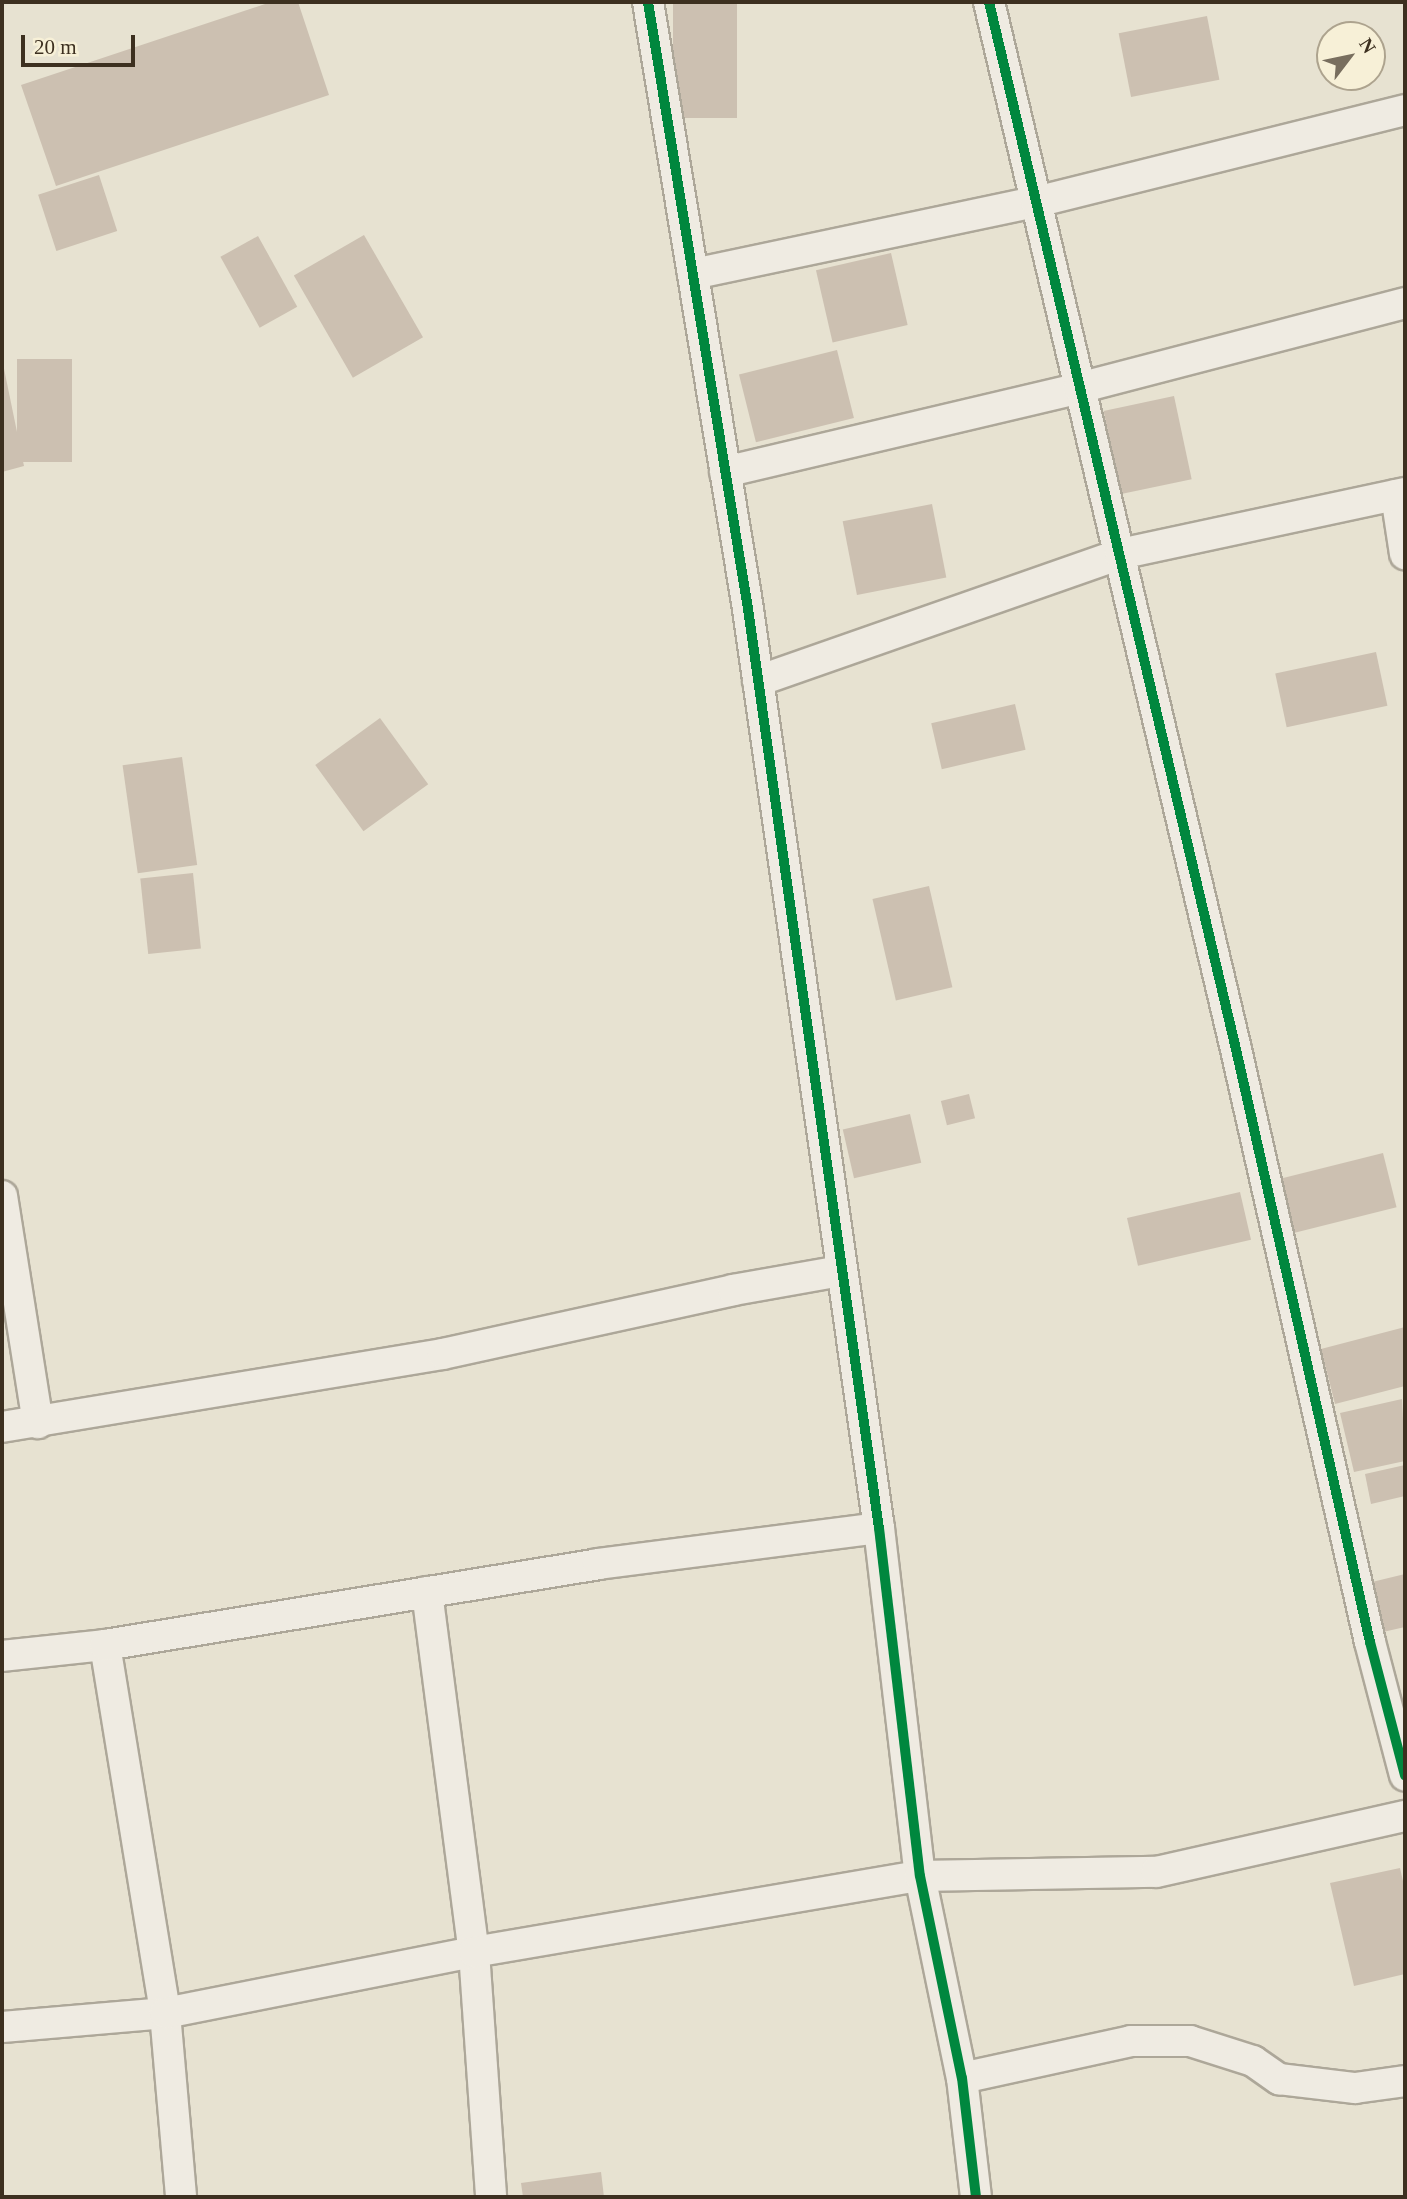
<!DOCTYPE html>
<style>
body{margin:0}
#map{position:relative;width:1407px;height:2199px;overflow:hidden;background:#e7e2d1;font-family:"Times New Roman",serif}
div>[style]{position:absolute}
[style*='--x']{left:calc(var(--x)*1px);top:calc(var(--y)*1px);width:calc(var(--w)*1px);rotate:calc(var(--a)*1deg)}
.building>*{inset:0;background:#ccc0b1;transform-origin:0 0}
.roads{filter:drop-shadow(2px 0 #ada799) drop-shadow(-2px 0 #ada799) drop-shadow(0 2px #ada799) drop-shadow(0 -2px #ada799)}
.street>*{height:30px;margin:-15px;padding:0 15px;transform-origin:15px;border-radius:15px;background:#efebe2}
.cycleway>*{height:10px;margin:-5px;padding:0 5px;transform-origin:5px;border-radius:5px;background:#00873e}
span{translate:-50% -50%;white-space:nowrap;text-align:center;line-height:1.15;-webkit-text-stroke:6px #f7f0d7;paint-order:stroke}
.frame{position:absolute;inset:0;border:4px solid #3d3020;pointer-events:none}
.north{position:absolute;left:1316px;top:21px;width:70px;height:70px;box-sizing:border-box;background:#f7f0d7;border:2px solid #ada38e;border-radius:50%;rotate:58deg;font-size:19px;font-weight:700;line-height:28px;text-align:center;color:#3d3020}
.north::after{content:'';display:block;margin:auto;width:24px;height:32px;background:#786e5e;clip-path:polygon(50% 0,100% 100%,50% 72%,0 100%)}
.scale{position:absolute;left:21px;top:35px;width:114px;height:32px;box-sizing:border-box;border:4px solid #3d3020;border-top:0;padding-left:9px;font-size:21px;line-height:24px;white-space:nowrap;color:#3d3020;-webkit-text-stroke:5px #f7f0d7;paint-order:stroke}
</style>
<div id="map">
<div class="building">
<div style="clip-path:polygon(271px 2px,298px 2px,329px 95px,56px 186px,21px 85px)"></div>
<div style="left:673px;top:2px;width:64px;height:116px"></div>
<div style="left:1207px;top:16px;width:65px;height:90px;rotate:79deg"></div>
<div style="left:99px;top:175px;width:59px;height:64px;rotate:72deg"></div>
<div style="left:364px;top:235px;width:118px;height:81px;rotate:60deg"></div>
<div style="left:258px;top:236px;width:81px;height:43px;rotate:61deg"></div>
<div style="left:891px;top:253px;width:74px;height:77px;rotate:77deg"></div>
<div style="left:837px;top:350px;width:70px;height:101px;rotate:76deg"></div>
<div style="clip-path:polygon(2px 359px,24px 466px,2px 472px)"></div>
<div style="left:17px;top:359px;width:55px;height:103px"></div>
<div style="left:1174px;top:396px;width:85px;height:72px;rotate:78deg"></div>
<div style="left:932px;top:504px;width:75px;height:91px;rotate:79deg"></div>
<div style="left:1376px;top:652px;width:55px;height:103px;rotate:78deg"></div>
<div style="left:1015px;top:704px;width:47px;height:86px;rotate:77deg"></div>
<div style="left:380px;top:718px;width:82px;height:80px;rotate:54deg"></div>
<div style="left:182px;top:757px;width:109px;height:60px;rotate:82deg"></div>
<div style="left:193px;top:873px;width:76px;height:53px;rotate:84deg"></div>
<div style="left:929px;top:886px;width:104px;height:58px;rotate:77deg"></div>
<div style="left:969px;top:1094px;width:25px;height:29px;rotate:76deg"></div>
<div style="left:910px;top:1114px;width:50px;height:69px;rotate:77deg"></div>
<div style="left:1383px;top:1153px;width:56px;height:106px;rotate:76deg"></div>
<div style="left:1240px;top:1192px;width:49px;height:116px;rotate:77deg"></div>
<div style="clip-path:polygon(1405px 1327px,1405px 1386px,1335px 1404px,1321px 1349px)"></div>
<div style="clip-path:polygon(1402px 1399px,1405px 1461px,1354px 1472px,1340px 1413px)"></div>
<div style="clip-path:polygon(1405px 1465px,1405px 1496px,1371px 1504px,1365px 1474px)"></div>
<div style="clip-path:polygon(1405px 1574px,1405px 1627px,1383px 1632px,1372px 1582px)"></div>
<div style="clip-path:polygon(1400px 1868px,1405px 1890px,1405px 1974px,1354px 1986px,1330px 1883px)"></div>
<div style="clip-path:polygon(601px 2172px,604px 2197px,523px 2197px,521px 2183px)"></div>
</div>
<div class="roads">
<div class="street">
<div style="--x:648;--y:2;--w:615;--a:80.64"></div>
<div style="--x:748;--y:609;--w:928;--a:81.89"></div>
<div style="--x:879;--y:1528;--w:350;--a:83.3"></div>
<div style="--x:920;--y:1876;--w:206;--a:78.3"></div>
<div style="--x:962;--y:2078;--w:120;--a:83.3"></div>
<div style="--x:989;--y:2;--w:1072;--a:76.73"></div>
<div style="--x:1235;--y:1045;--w:612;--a:77.26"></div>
<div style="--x:1370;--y:1642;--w:138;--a:75.3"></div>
<div style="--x:693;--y:274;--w:350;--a:-11.9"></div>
<div style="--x:1036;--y:202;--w:380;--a:-14"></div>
<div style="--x:725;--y:472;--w:364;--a:-13.3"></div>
<div style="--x:1079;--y:388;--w:337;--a:-14.6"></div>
<div style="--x:1396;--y:495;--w:60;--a:81.3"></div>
<div style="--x:758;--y:681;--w:384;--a:-19.3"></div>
<div style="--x:1120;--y:554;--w:291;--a:-12.1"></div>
<div style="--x:2;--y:1196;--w:230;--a:81"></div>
<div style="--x:2;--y:1427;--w:447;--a:-9.4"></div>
<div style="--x:443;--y:1354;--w:297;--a:-12.4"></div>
<div style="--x:733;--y:1290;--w:110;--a:-10"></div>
<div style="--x:427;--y:1592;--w:363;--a:82.6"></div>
<div style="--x:474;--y:1952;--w:246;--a:86"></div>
<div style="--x:105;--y:1645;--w:373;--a:80.7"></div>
<div style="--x:165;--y:2013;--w:185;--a:85"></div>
<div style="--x:2;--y:1656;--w:104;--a:-6.1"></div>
<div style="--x:105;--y:1645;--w:500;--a:-9.3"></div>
<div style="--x:598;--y:1564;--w:283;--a:-7.3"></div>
<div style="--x:2;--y:2027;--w:164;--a:-4.9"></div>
<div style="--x:165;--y:2013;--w:315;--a:-11.2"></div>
<div style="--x:474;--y:1952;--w:452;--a:-9.7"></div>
<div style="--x:920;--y:1876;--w:236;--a:-1"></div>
<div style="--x:1156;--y:1872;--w:255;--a:-12.7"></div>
<div style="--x:962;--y:2078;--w:173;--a:-12.3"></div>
<div style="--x:1131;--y:2041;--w:59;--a:0"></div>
<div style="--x:1190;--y:2041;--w:66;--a:17.6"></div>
<div style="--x:1253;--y:2061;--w:32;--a:35"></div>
<div style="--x:1279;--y:2079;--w:77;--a:6.8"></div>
<div style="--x:1355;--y:2088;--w:50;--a:-8"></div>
</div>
</div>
<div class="cycleway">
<div style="--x:648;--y:2;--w:615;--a:80.64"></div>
<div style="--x:748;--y:609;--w:928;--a:81.89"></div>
<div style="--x:879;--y:1528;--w:350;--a:83.3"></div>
<div style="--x:920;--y:1876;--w:206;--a:78.3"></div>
<div style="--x:962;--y:2078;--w:120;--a:83.3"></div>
<div style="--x:989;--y:2;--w:1072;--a:76.73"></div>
<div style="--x:1235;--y:1045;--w:612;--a:77.26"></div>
<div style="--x:1370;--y:1642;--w:138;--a:75.3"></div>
</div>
<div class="frame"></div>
<div class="north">N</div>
<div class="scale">20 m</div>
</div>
